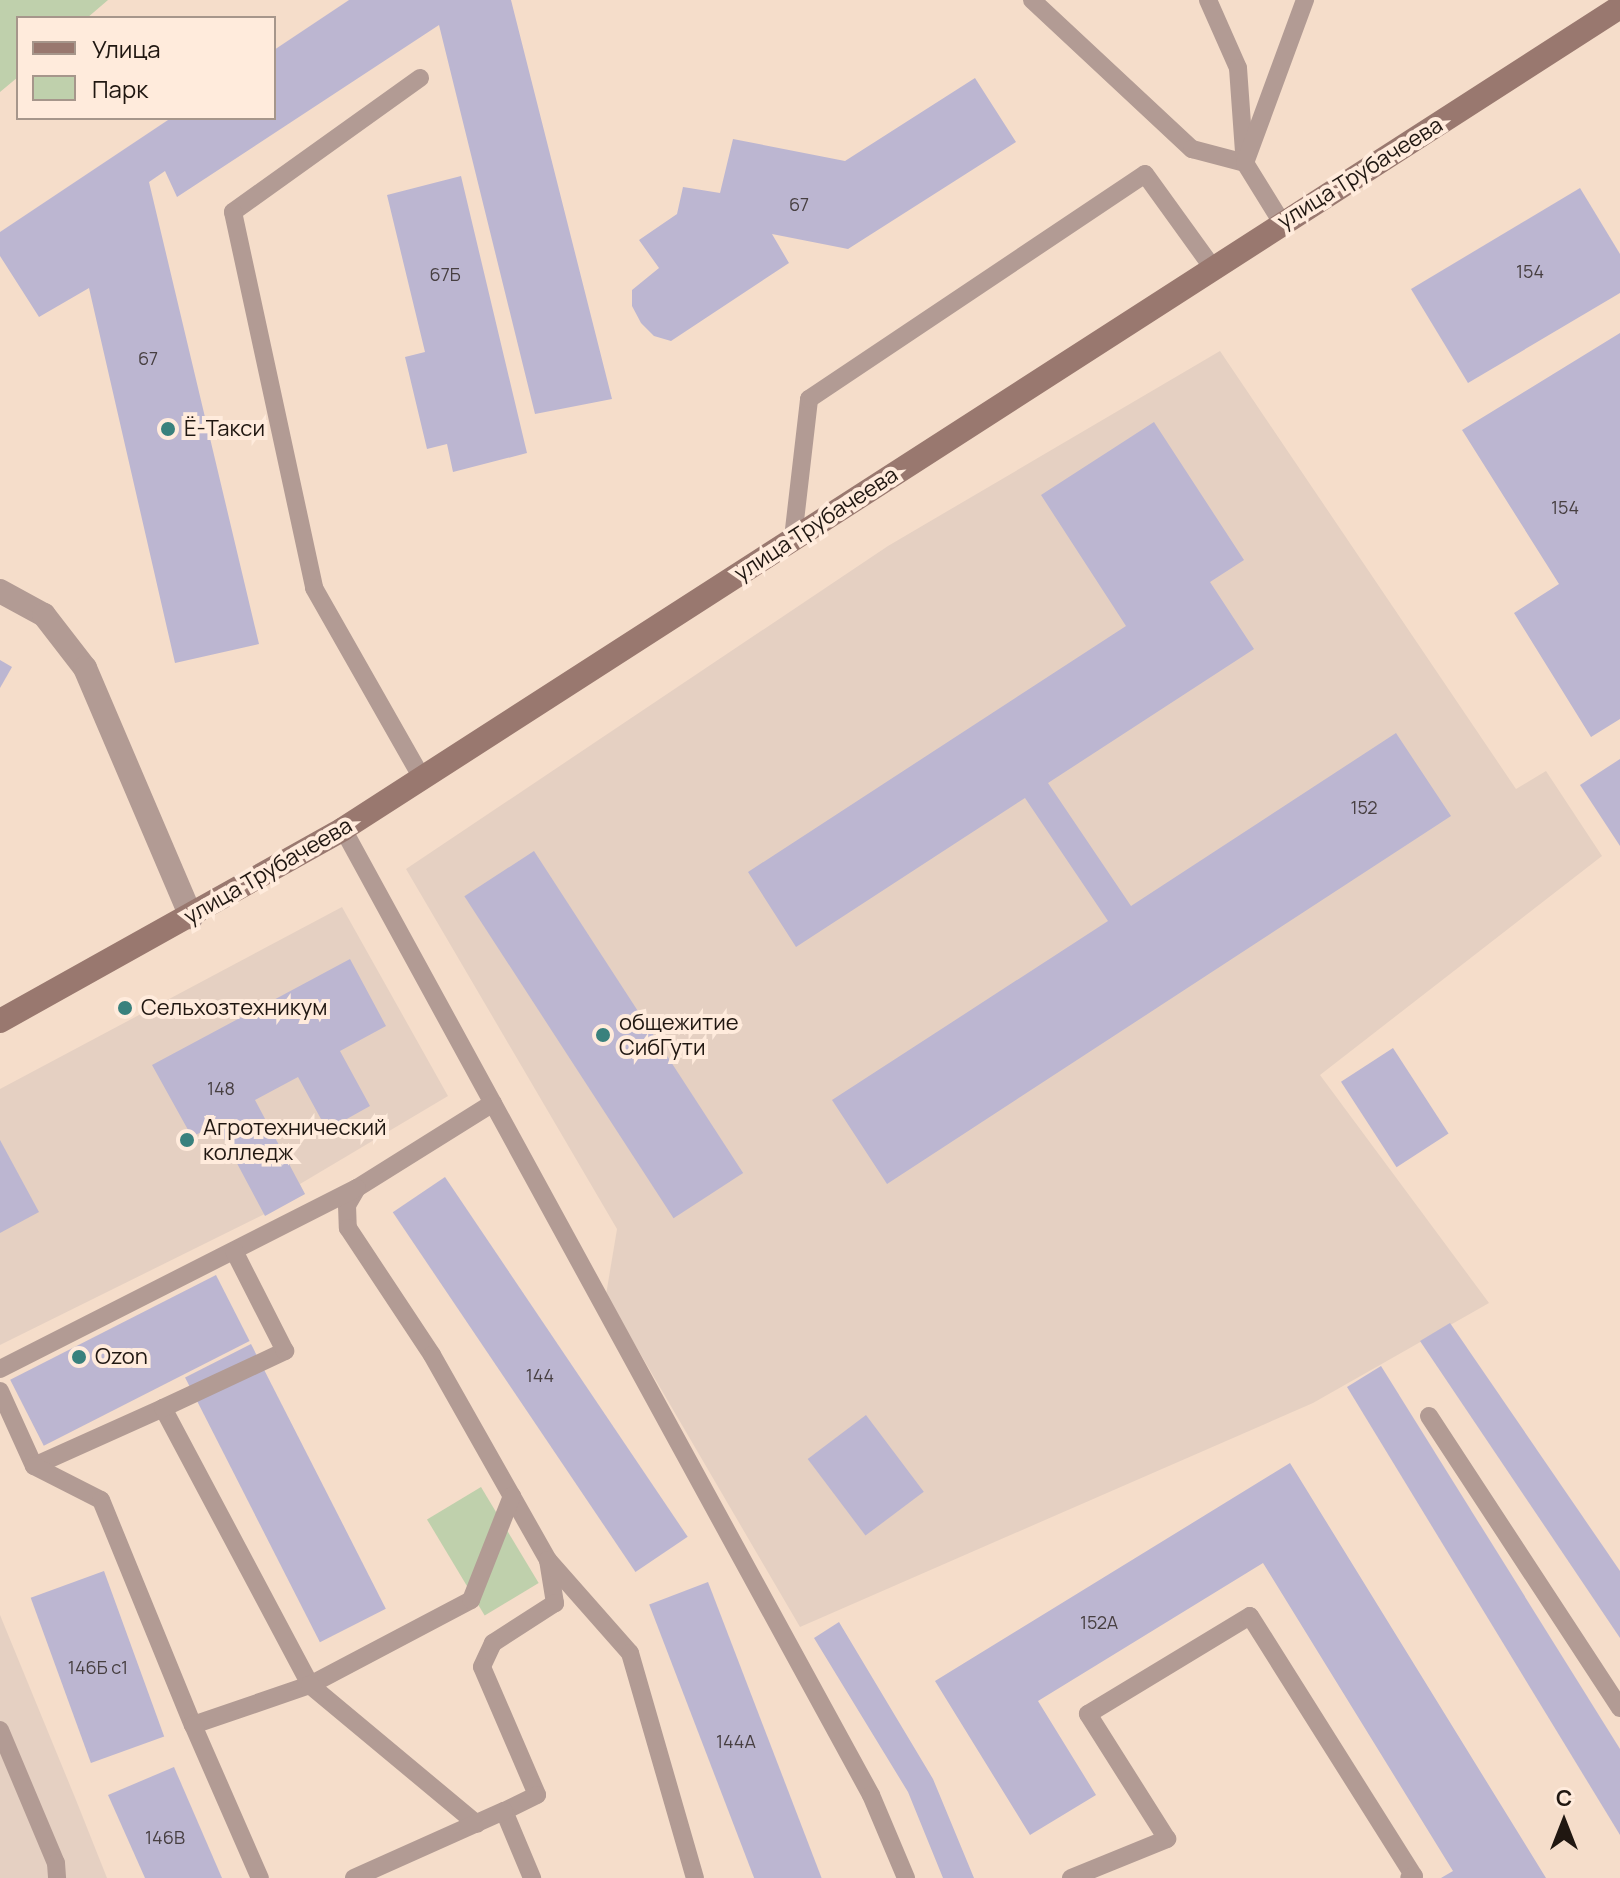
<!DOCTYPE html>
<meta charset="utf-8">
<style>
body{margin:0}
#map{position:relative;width:1620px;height:1878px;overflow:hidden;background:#f5ddca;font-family:Manrope,sans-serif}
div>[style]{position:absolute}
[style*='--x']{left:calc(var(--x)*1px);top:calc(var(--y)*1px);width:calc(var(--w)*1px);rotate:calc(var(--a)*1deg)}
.education>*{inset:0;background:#e5d0c2}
.green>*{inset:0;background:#bfd0ac;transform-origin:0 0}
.building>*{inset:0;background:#bcb6d1;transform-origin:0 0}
.lane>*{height:18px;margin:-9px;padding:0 9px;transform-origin:9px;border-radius:9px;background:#b29b94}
.street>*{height:24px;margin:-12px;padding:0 12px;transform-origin:12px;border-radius:12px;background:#b29b94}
.secondary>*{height:24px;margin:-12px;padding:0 12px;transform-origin:12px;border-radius:12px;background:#99786f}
.dots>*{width:22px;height:22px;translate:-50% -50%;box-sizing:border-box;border:4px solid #ffebdc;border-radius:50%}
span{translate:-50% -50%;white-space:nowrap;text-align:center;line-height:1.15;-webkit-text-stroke:8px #ffebdc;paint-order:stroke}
.number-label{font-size:18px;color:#473f41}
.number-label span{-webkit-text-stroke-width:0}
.street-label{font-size:22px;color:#201711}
.poi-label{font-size:22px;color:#201711}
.left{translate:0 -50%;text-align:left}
.legend{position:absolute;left:16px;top:16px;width:260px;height:104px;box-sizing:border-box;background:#ffebdc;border:2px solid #a6968b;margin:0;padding:10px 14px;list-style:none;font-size:24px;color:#201711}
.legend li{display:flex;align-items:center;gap:16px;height:40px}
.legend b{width:40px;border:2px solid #a6968b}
.north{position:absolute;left:1524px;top:1782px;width:80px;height:80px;-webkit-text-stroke:6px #ffebdc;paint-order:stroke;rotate:0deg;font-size:22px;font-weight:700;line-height:32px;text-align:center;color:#201711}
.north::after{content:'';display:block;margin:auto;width:28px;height:36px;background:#201711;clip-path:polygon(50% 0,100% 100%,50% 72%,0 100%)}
</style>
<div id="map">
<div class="education">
<div style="clip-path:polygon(1220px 351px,1516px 789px,1546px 771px,1602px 856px,1320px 1075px,1489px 1303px,1313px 1403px,800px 1627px,606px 1295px,617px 1229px,406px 869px,888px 546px)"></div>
<div style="clip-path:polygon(342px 907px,448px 1096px,300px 1184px,305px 1194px,0 1345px,0 1089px)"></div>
<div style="clip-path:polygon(0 1615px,76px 1800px,107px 1878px,0 1878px)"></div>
</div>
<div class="green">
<div style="clip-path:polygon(0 0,108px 0,87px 18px,18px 18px,18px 77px,0 92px)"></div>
<div style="left:481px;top:1487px;width:112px;height:63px;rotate:59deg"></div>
</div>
<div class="building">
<div style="clip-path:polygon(349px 0,511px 0,612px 399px,535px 414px,439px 25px,177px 197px,165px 171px,149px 182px,259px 644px,175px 663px,89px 288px,39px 317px,0 256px,0 232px,171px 118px,274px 118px,274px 50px)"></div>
<div style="clip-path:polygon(975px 78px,1016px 142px,848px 249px,772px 234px,789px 263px,671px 341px,654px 336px,641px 323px,632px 306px,632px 290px,659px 268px,639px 240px,677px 214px,683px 187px,720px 193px,733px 139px,845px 161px)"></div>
<div style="clip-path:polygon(461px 176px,527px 453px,453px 472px,447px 444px,427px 449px,405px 357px,425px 352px,387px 195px)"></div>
<div style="clip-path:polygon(1580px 188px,1620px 254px,1620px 293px,1468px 383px,1411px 289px)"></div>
<div style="clip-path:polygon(1620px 333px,1620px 719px,1591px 737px,1514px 613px,1559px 584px,1462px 430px)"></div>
<div style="clip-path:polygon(1154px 422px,1244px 560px,1210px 582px,1254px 649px,1048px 783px,1131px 906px,1396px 733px,1451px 816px,887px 1184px,832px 1100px,1108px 921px,1025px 798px,796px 947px,748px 872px,1126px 626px,1041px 495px)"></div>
<div style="clip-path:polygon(0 660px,12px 667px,0 688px)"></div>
<div style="clip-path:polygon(1620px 759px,1620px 846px,1580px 785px)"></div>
<div style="left:534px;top:851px;width:384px;height:83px;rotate:57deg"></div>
<div style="clip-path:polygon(350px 959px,386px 1026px,340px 1051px,370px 1106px,327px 1130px,298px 1077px,255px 1100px,305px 1194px,265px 1216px,216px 1124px,192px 1137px,152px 1065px)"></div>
<div style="left:1393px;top:1048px;width:102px;height:62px;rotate:57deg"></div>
<div style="clip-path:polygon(0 1140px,39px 1212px,0 1233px)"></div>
<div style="left:445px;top:1177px;width:434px;height:63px;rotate:56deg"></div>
<div style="left:216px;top:1275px;width:74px;height:231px;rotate:63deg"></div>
<div style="clip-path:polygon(1450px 1323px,1620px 1571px,1620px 1638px,1420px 1341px)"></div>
<div style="left:251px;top:1344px;width:297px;height:74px;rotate:63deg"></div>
<div style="clip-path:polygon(1381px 1366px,1620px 1749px,1620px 1835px,1347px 1387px)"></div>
<div style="left:866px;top:1415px;width:96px;height:73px;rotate:53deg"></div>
<div style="clip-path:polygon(1290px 1463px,1546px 1878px,1441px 1878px,1453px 1871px,1263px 1563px,1038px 1701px,1096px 1795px,1030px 1835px,935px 1681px)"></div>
<div style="left:104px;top:1571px;width:176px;height:78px;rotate:70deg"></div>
<div style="left:708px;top:1582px;width:317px;height:63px;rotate:69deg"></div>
<div style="clip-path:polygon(839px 1622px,933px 1779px,974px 1878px,943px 1878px,908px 1792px,814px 1638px)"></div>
<div style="clip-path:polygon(174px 1767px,222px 1878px,145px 1878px,108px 1795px)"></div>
</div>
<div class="lane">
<div style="--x:1032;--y:0;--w:219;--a:43"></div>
<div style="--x:1192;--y:149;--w:55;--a:14.8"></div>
<div style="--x:1245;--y:163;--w:70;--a:58.3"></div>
<div style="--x:1208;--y:0;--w:74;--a:66.2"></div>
<div style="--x:1238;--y:68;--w:84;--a:85.9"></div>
<div style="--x:420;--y:78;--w:230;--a:144.4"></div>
<div style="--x:233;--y:212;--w:385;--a:77.8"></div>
<div style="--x:314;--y:588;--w:219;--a:60.4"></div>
<div style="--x:1245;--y:163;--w:174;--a:-69.8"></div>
<div style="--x:793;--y:538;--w:140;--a:-83.4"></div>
<div style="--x:809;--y:399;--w:404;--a:-33.8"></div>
<div style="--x:1145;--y:174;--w:115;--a:54.2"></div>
<div style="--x:343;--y:829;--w:1101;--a:61.34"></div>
<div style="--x:871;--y:1795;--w:90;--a:67.1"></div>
<div style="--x:493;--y:1103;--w:160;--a:148"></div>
<div style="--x:357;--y:1188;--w:20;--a:120"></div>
<div style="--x:347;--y:1205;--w:23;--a:88"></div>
<div style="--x:348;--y:1228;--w:152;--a:56.5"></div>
<div style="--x:432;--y:1355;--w:236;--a:60.5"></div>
<div style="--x:548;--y:1560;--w:44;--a:80.8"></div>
<div style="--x:555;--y:1603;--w:74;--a:147.2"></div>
<div style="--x:493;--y:1643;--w:26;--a:115"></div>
<div style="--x:482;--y:1667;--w:139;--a:66.7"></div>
<div style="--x:537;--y:1795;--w:37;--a:154"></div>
<div style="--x:504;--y:1811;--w:73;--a:67.3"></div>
<div style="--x:0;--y:1369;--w:400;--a:-26.9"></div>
<div style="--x:0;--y:1391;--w:82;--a:65.6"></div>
<div style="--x:34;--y:1466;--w:141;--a:-24.2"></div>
<div style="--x:163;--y:1408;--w:314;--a:62"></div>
<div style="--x:310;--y:1685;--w:182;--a:-27.8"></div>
<div style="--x:471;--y:1600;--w:112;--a:-68.5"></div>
<div style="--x:163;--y:1408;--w:135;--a:-25"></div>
<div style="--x:285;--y:1351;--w:112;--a:-117"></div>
<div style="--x:1429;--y:1416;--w:349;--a:56.8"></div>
<div style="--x:34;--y:1466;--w:75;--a:26.9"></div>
<div style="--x:101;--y:1500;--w:243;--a:67.8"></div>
<div style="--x:193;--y:1725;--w:124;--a:-18.9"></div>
<div style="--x:310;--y:1685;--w:217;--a:39.8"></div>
<div style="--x:548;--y:1560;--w:124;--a:48.6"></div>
<div style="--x:630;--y:1653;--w:234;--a:73.9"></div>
<div style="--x:193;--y:1725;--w:167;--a:66.4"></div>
<div style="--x:0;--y:1730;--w:144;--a:67.2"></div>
<div style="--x:56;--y:1863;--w:15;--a:86"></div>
<div style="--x:354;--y:1878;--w:164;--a:-24.1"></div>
<div style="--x:1071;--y:1878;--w:104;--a:-22.1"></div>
<div style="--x:1167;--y:1839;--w:148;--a:-122.3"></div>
<div style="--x:1088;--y:1714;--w:189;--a:-31.2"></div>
<div style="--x:1250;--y:1616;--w:307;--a:57.8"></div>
<div style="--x:1414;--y:1876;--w:5;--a:158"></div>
</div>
<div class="street">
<div style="--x:0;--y:591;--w:50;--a:28.6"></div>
<div style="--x:44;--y:615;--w:67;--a:52.3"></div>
<div style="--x:85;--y:668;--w:271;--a:66.9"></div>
</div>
<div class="secondary">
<div style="--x:0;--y:1021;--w:393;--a:-29.2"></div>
<div style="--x:343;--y:829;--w:1519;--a:-32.77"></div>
</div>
<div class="dots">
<div style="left:168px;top:429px;background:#39817d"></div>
<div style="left:125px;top:1008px;background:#39817d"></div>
<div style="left:603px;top:1035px;background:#39817d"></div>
<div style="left:187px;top:1140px;background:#39817d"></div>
<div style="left:79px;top:1357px;background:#39817d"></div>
</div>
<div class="number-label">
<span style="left:799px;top:204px">67</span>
<span style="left:1530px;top:271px">154</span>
<span style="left:445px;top:274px">67Б</span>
<span style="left:148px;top:358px">67</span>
<span style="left:1565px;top:507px">154</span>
<span style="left:1364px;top:807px">152</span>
<span style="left:221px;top:1088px">148</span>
<span style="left:540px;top:1375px">144</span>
<span style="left:1099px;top:1622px">152А</span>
<span style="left:98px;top:1667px">146Б с1</span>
<span style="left:736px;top:1741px">144А</span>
<span style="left:165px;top:1837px">146В</span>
</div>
<div class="street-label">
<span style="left:1360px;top:173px;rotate:-32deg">улица Трубачеева</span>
<span style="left:816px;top:524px;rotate:-33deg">улица Трубачеева</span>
<span style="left:268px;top:871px;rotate:-30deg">улица Трубачеева</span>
</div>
<div class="poi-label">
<span class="left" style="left:184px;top:429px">Ё-Такси</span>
<span class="left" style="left:141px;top:1008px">Сельхозтехникум</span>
<span class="left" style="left:619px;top:1035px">общежитие<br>СибГути</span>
<span class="left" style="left:203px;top:1140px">Агротехнический<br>колледж</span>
<span class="left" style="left:95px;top:1357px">Ozon</span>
</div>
<ul class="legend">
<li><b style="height:10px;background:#99786f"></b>Улица</li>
<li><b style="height:22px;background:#bfd0ac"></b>Парк</li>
</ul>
<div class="north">С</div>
</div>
